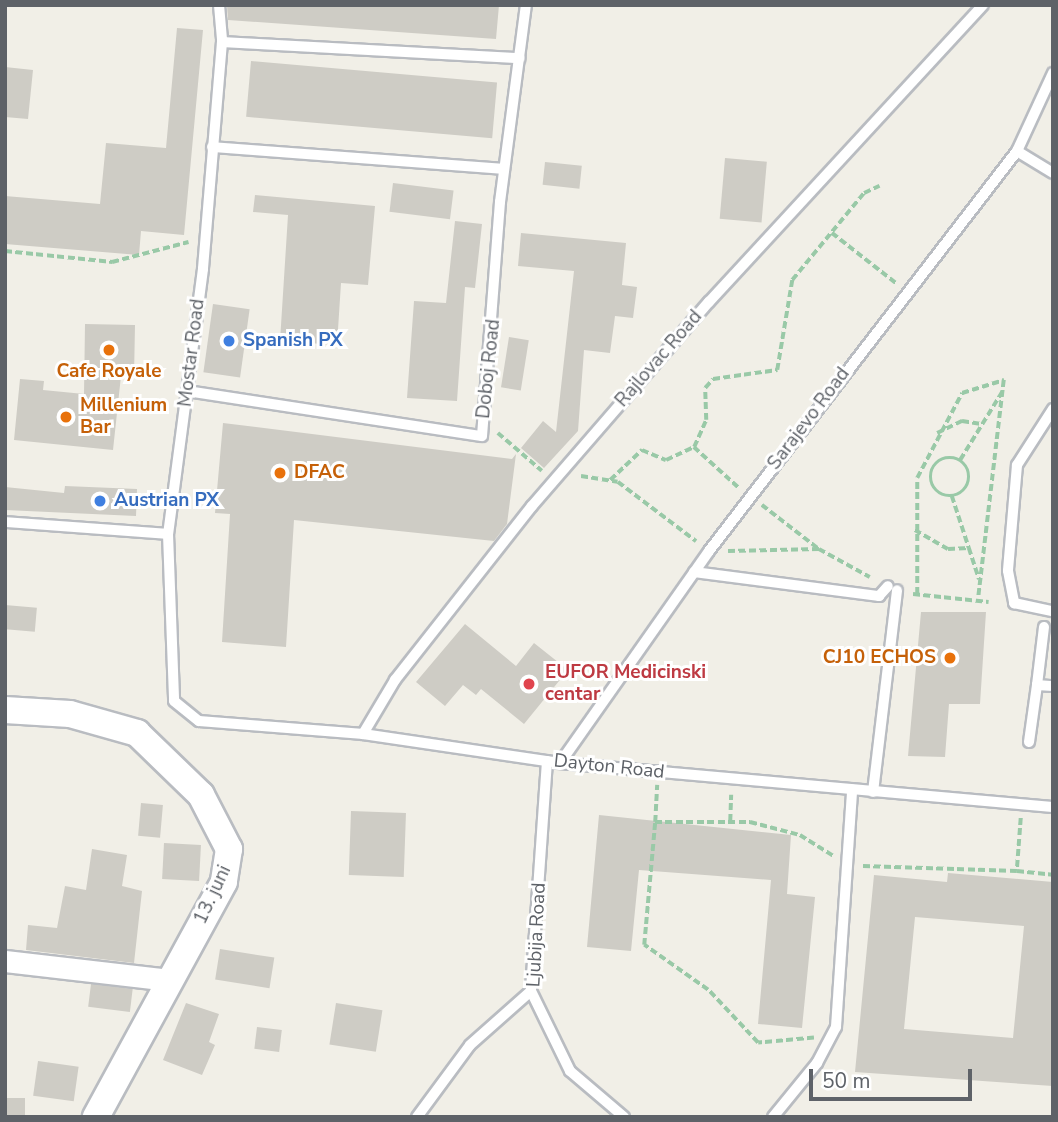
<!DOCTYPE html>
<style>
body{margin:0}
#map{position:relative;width:1058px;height:1122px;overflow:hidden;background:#f1efe7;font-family:"Nunito Sans",sans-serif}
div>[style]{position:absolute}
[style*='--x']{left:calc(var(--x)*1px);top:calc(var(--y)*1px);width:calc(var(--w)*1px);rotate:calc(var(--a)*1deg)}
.building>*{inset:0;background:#ceccc5;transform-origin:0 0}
.path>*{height:3.5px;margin-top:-1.75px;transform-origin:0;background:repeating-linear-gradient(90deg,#99c9a7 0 7px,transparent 0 10.5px)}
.path>.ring{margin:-1.75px;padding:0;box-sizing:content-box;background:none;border:3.5px solid #99c9a7;border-radius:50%}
.roads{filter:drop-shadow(2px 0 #b9bcc1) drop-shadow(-2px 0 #b9bcc1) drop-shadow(0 2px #b9bcc1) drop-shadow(0 -2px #b9bcc1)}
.service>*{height:10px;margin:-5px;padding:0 5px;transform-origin:5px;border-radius:5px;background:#fff}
.minor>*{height:21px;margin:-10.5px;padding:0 10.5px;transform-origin:10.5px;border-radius:10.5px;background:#fff}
.tertiary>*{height:26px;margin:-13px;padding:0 13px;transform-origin:13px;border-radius:13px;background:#fff}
.dots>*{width:19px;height:19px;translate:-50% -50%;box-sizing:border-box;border:4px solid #fff;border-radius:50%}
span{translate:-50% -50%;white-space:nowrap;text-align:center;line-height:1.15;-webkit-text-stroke:6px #fff;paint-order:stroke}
.shop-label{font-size:19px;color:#366cbe;font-weight:700}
.left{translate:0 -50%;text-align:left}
.street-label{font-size:19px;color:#5e6268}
.food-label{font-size:19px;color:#c56008;font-weight:700}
.right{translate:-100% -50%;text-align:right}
.health-label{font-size:19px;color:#be3a42;font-weight:700}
.frame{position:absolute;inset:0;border:7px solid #5e6268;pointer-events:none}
.scale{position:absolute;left:809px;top:1069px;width:163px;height:32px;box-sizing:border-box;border:4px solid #5e6268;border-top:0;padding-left:9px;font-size:21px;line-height:24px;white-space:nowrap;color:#5e6268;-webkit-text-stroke:5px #fff;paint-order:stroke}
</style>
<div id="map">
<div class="building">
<div style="clip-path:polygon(227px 5px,499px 5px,496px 39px,228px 20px)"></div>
<div style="clip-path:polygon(177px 28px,203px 30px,184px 235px,141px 231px,139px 255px,5px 244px,5px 196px,100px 204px,106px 143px,166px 148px)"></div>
<div style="left:251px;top:61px;width:247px;height:56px;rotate:5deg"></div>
<div style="clip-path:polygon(5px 67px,33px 70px,28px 119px,5px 117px)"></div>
<div style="left:725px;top:158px;width:42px;height:61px;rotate:5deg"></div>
<div style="left:545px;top:162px;width:37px;height:23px;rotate:6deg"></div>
<div style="left:393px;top:183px;width:61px;height:29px;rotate:7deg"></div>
<div style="clip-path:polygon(255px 195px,375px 206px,368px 285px,341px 283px,337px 345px,280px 341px,288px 215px,253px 212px)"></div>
<div style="clip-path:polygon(455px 221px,482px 224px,475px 288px,465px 287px,457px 401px,407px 398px,414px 301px,446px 303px)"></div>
<div style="clip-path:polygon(521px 233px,626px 243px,622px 285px,637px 287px,633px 318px,615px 316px,610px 353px,584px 350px,578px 431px,544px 468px,521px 448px,543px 421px,556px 432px,574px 271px,518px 266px)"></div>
<div style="left:213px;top:304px;width:37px;height:69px;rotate:8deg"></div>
<div style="clip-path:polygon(85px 324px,135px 325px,134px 377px,121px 376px,113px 450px,14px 440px,20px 379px,44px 381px,43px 390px,84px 394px)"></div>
<div style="left:509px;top:337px;width:20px;height:51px;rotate:9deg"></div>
<div style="clip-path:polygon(223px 423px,512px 459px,516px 454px,507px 524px,494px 541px,294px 520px,286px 647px,222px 642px,230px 514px,215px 513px)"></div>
<div style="clip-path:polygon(65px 486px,137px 489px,136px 516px,5px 510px,5px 487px,64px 493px)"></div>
<div style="left:5px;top:605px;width:32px;height:24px;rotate:5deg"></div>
<div style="clip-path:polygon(921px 612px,986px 612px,980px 704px,949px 704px,945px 757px,908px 756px)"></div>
<div style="clip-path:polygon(465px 624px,516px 666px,534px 643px,568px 670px,524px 724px,481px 689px,476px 695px,463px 685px,445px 706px,416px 682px)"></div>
<div style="left:141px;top:803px;width:22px;height:33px;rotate:5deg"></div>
<div style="left:351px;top:811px;width:55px;height:64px;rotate:2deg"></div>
<div style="clip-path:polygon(599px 815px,791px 835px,787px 894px,815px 897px,802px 1028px,758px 1024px,771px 880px,639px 870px,631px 951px,587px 947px)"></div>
<div style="left:164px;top:843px;width:37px;height:36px;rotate:3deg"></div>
<div style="clip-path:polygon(92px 849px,127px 855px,122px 886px,142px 891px,134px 963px,26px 950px,28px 925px,57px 928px,65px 886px,86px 890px)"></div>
<div style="clip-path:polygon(evenodd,948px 873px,1053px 882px,1053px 1086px,855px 1072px,874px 875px,947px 882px,948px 873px,915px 917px,1024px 926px,1013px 1038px,904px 1029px,915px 917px)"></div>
<div style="left:220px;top:949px;width:55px;height:31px;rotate:9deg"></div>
<div style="left:91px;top:984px;width:42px;height:23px;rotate:7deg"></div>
<div style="clip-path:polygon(186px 1003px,219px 1014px,209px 1042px,215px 1045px,202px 1075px,163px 1060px)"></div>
<div style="left:336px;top:1003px;width:47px;height:42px;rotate:9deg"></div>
<div style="left:257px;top:1027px;width:25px;height:22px;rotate:7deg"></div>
<div style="left:38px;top:1061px;width:41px;height:35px;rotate:8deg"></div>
<div style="left:5px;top:1098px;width:20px;height:19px"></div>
</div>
<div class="path">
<div style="--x:832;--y:233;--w:81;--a:38"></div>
<div style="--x:5;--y:251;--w:108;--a:5.9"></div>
<div style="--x:112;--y:262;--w:79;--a:-14.7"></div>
<div style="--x:498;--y:433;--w:58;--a:40.8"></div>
<div style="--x:937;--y:433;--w:28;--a:-26"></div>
<div style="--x:962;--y:421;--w:18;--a:9"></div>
<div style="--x:694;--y:447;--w:61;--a:42.3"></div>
<div class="ring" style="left:931px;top:458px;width:34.5px;height:34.5px"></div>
<div style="--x:960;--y:460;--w:80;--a:-58.3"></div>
<div style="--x:581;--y:476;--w:37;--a:9"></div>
<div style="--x:618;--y:482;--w:98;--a:37.1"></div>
<div style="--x:610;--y:480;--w:44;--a:-43.2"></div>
<div style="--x:642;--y:450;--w:26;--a:23"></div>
<div style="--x:666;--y:460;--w:31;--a:-25"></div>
<div style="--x:694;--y:447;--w:30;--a:-66"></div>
<div style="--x:706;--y:420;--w:32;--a:-92"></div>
<div style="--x:705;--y:388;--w:12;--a:-48"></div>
<div style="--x:713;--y:379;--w:65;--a:-8"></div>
<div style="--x:777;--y:370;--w:91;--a:-80.5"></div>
<div style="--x:792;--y:280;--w:113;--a:-50.4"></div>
<div style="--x:864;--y:193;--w:17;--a:-25"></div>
<div style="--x:952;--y:496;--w:55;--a:71.9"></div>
<div style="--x:762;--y:505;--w:72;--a:37.7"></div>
<div style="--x:915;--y:530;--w:38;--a:30"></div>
<div style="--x:948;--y:549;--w:21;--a:-3"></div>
<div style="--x:969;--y:548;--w:33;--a:72"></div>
<div style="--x:728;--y:551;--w:91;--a:-1.3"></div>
<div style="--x:819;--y:549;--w:58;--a:28.8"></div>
<div style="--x:913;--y:594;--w:76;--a:6"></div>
<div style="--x:917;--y:594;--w:116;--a:-90"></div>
<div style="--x:917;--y:478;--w:96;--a:-62.1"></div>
<div style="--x:962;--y:393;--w:44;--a:-17.2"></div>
<div style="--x:1004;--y:380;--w:224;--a:96.7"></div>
<div style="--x:1021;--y:818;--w:53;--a:94.3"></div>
<div style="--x:1017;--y:871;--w:36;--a:6"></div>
<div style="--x:730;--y:821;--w:26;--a:-88"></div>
<div style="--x:655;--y:822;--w:37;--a:-87"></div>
<div style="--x:863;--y:866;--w:154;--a:1.9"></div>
<div style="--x:814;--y:1038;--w:56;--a:174.9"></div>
<div style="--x:758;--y:1043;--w:73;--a:-133.3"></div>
<div style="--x:708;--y:990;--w:78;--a:-144.9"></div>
<div style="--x:644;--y:945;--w:123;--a:-84.9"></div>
<div style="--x:655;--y:822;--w:95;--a:0"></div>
<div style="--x:750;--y:822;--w:52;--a:14.6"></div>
<div style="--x:800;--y:835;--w:39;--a:32"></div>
</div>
<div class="roads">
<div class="service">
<div style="--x:219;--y:5;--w:37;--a:85"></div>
<div style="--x:222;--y:42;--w:228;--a:94.8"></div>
<div style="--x:203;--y:269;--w:267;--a:97.5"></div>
<div style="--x:168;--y:534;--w:167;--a:87.9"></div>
<div style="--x:174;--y:701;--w:32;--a:39"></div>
<div style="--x:199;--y:721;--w:165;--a:4.5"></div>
<div style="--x:363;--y:734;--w:199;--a:8.4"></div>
<div style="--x:560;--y:763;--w:495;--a:5.1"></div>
<div style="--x:222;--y:42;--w:298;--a:3.1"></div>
<div style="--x:212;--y:147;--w:292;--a:4.3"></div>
<div style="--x:1017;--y:151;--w:42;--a:31.4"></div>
<div style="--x:187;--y:391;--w:298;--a:8.7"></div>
<div style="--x:482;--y:436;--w:235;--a:-85.6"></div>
<div style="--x:500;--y:202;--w:199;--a:-82.5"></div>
<div style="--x:1053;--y:409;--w:67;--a:122.7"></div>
<div style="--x:1017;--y:465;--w:106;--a:94.9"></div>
<div style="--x:1008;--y:571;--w:33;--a:79"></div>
<div style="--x:1014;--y:603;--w:40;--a:12"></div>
<div style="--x:5;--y:522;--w:163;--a:4.2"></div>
<div style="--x:694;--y:572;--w:187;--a:7.4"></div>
<div style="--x:879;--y:596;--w:13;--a:-48"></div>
<div style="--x:1044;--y:627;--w:58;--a:96.9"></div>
<div style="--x:1037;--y:685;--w:16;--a:4"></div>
<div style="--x:363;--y:734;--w:63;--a:-59.3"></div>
<div style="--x:395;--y:680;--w:221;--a:-51.8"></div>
<div style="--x:532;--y:506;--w:270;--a:-49.1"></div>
<div style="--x:709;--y:302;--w:404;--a:-47.3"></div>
<div style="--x:1029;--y:742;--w:58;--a:-82"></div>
<div style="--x:547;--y:761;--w:231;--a:94"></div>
<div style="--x:531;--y:991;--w:89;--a:64"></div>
<div style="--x:570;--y:1071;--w:71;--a:40.4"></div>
<div style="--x:560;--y:763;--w:259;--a:-54.9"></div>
<div style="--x:709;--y:551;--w:505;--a:-52.4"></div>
<div style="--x:1017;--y:151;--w:86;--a:-65.2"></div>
<div style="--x:873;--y:792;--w:203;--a:-83.2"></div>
<div style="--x:417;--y:1117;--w:89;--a:-53.6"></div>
<div style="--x:470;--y:1045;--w:81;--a:-41.5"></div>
<div style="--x:773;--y:1117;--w:70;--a:-50.8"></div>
<div style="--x:817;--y:1063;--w:41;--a:-62.2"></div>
<div style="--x:836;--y:1027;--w:238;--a:-86.1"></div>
</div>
<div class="minor">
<div style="--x:5;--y:961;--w:166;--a:6.6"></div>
</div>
<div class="tertiary">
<div style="--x:5;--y:710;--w:65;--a:3.5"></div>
<div style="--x:70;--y:714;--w:70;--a:15.8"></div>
<div style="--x:137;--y:733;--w:89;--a:44.1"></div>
<div style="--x:201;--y:795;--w:61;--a:62.6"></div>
<div style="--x:229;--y:849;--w:33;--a:99"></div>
<div style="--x:224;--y:882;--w:268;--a:118.6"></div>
</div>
</div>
<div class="dots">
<div style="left:229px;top:341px;background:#3f7fe0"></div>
<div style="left:109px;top:350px;background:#e8710a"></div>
<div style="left:66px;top:417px;background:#e8710a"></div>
<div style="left:280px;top:473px;background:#e8710a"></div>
<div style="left:100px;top:501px;background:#3f7fe0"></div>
<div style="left:950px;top:658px;background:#e8710a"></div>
<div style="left:529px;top:684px;background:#e0444e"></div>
</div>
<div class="shop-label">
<span class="left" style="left:243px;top:341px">Spanish PX</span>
<span class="left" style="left:114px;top:501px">Austrian PX</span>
</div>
<div class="street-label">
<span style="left:192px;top:353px;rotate:-83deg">Mostar Road</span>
<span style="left:659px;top:359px;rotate:-49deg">Rajlovac Road</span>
<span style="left:489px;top:369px;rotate:-84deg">Doboj Road</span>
<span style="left:809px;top:419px;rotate:-53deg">Sarajevo Road</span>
<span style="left:609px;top:767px;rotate:6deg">Dayton Road</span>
<span style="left:213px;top:895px;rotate:-65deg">13. juni</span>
<span style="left:537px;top:935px;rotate:-87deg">Ljubija Road</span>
</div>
<div class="food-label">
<span style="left:109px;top:372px">Cafe Royale</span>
<span class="left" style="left:80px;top:417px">Millenium<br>Bar</span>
<span class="left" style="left:294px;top:473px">DFAC</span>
<span class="right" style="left:936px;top:658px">CJ10 ECHOS</span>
</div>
<div class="health-label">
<span class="left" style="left:545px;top:684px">EUFOR Medicinski<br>centar</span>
</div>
<div class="frame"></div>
<div class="scale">50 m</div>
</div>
